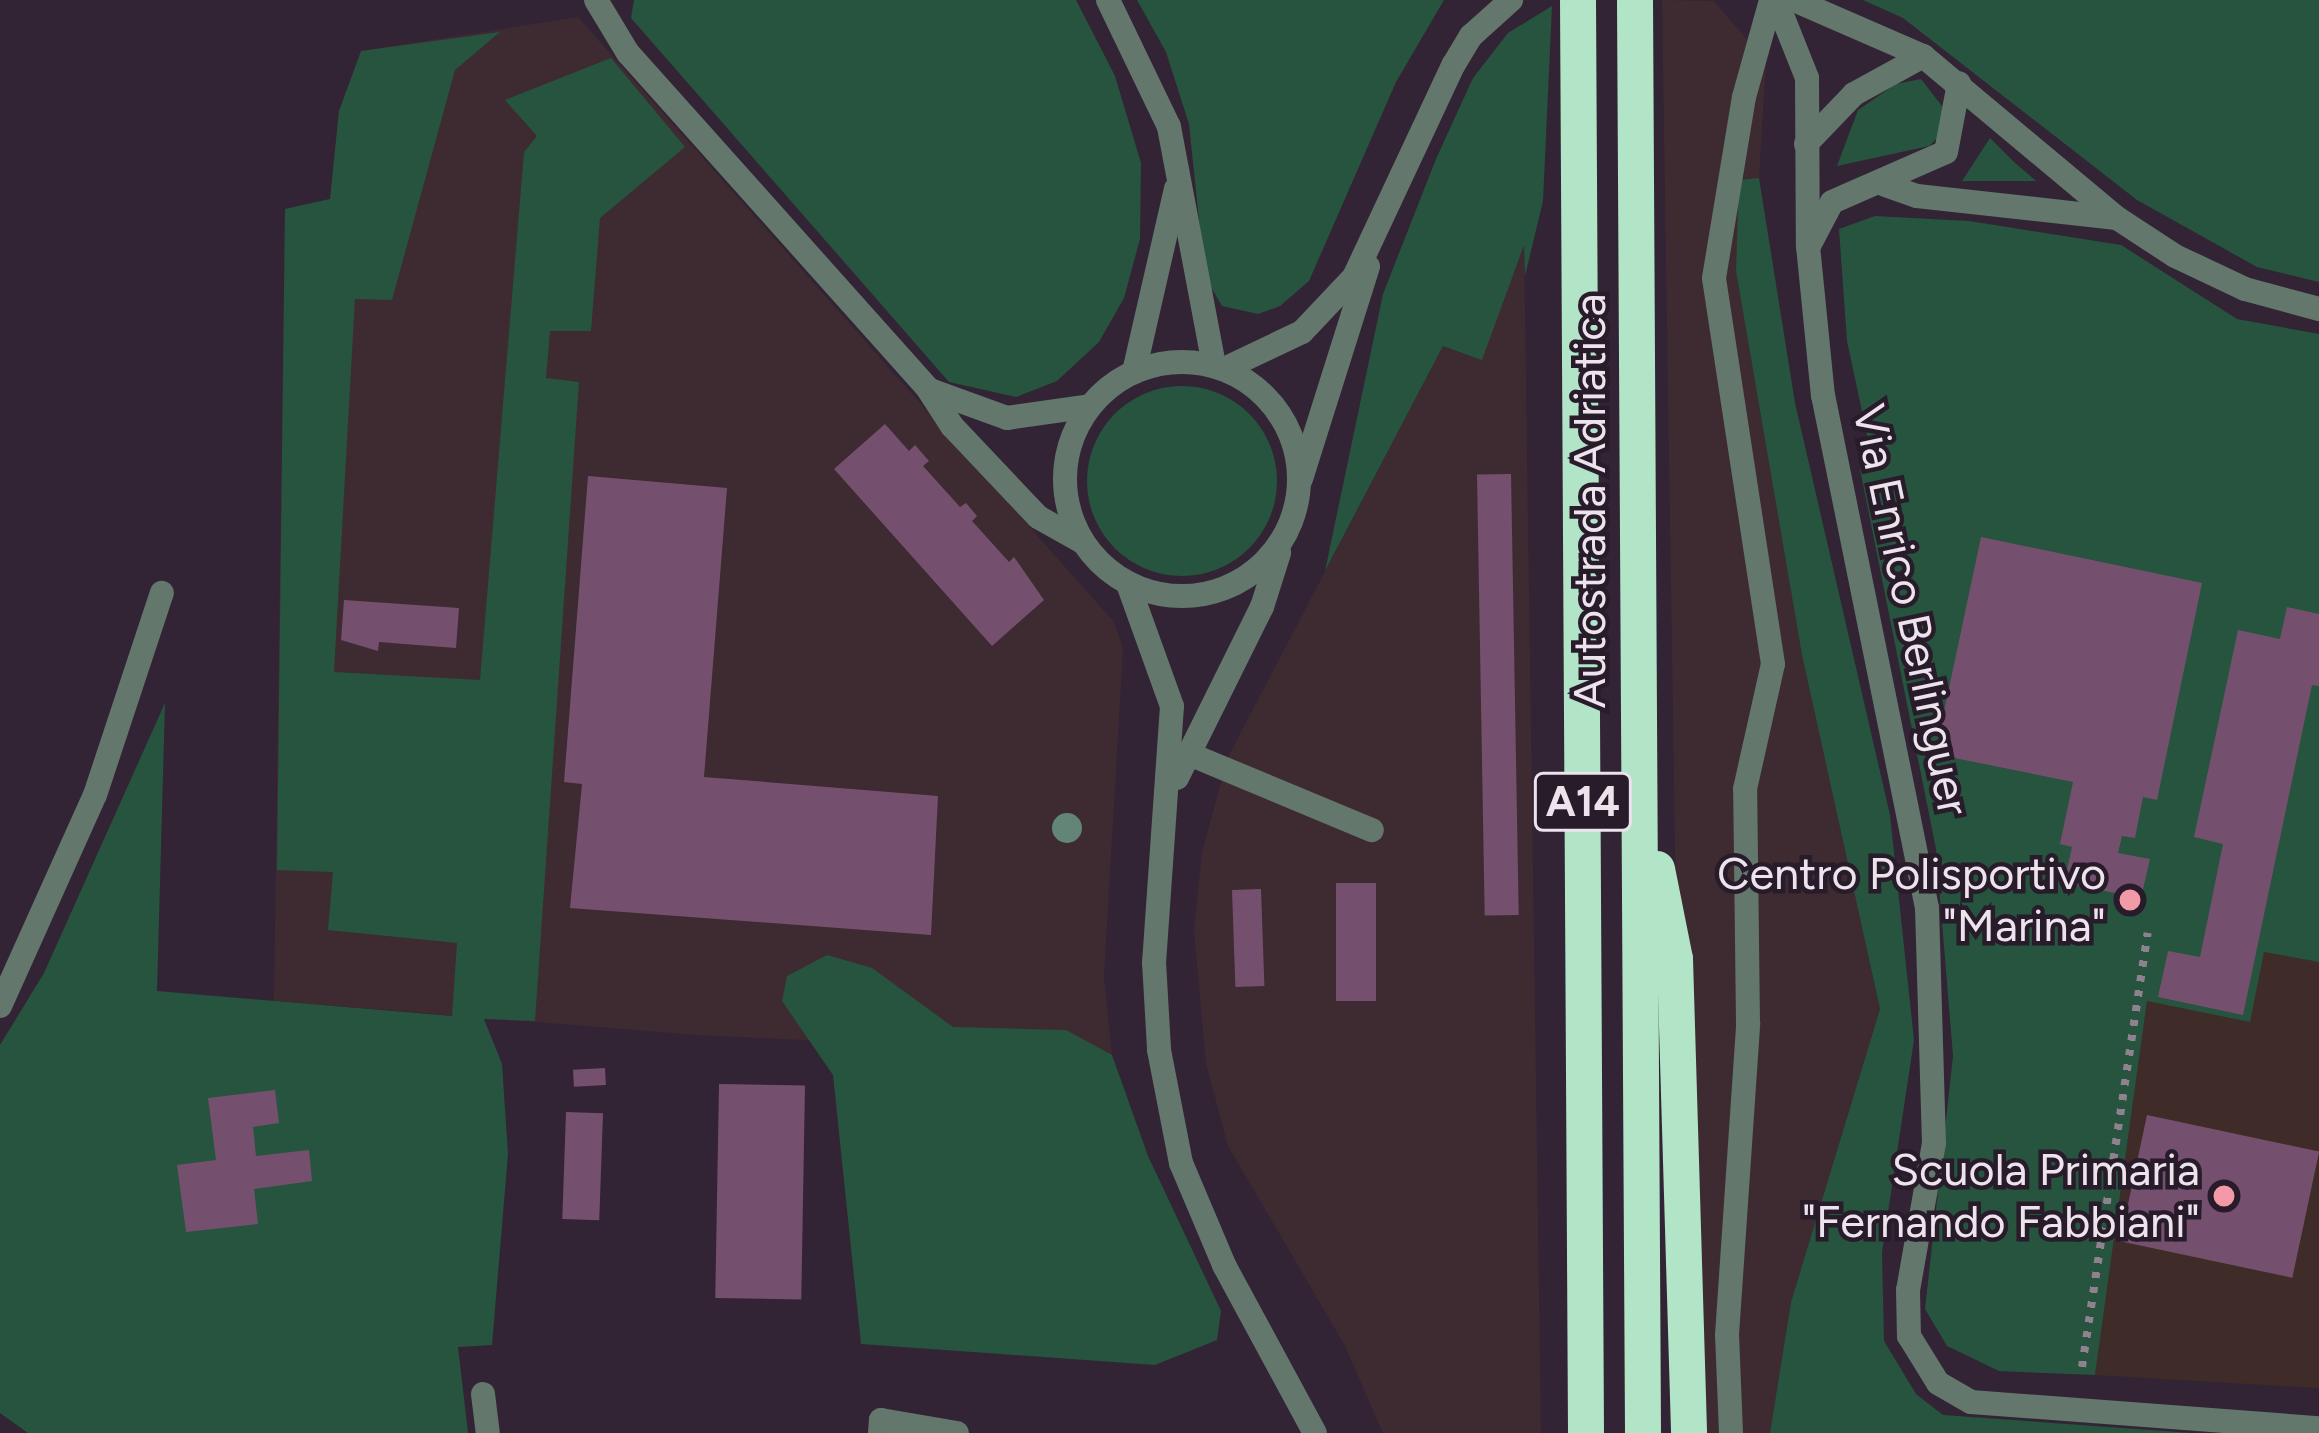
<!DOCTYPE html>
<style>
body{margin:0}
#map{position:relative;width:2319px;height:1433px;overflow:hidden;background:#322434;font-family:Figtree,sans-serif}
div>[style]{position:absolute}
[style*='--x']{left:calc(var(--x)*1px);top:calc(var(--y)*1px);width:calc(var(--w)*1px);rotate:calc(var(--a)*1deg)}
.industrial>*{inset:0;background:#3e2b31}
.education>*{inset:0;background:#3f2c28}
.green>*{inset:0;background:#26543e}
.round{border-radius:50%}
.building>*{inset:0;background:#75506e;transform-origin:0 0}
.path>*{height:8px;margin-top:-4px;transform-origin:0;background:repeating-linear-gradient(90deg,#8e828f 0 6px,transparent 0 15px)}
.lane>*{height:24px;margin:-12px;padding:0 12px;transform-origin:12px;border-radius:12px;background:#63776c}
.street>*{height:24px;margin:-12px;padding:0 12px;transform-origin:12px;border-radius:12px;background:#63776c}
.street>.ring{margin:-12px;padding:0;box-sizing:content-box;background:none;border:24px solid #63776c;border-radius:50%}
.highway>*{height:36px;margin:-18px;padding:0 18px;transform-origin:18px;border-radius:18px;background:#b2e4c8}
.trees>*{width:30px;height:30px;margin:-15px;border-radius:50%;background:#628577}
.dots>*{width:33px;height:33px;translate:-50% -50%;box-sizing:border-box;border:6px solid #281b2a;border-radius:50%}
span{translate:-50% -50%;white-space:nowrap;text-align:center;line-height:1.15;-webkit-text-stroke:9px #281b2a;paint-order:stroke}
.shield-label span{padding:3px 9px;background:#281b2a;border:3px solid;border-radius:9px;-webkit-text-stroke-width:0}
.shield-label{font-size:42px;color:#ece3ed;font-weight:700}
.street-label{font-size:45px;color:#ece3ed}
.poi-label{font-size:45px;color:#ece3ed}
.right{translate:-100% -50%;text-align:right}
</style>
<div id="map">
<div class="industrial">
<div style="clip-path:polygon(1662px 0,1714px 1px,1766px 62px,1759px 178px,1740px 180px,1736px 271px,1802px 655px,1880px 1009px,1791px 1302px,1770px 1433px,1697px 1433px,1683px 1369px)"></div>
<div style="clip-path:polygon(578px 17px,1114px 622px,1123px 648px,1104px 977px,1112px 1055px,698px 1035px,274px 1001px,285px 209px,330px 199px,339px 111px,361px 51px)"></div>
<div style="clip-path:polygon(1524px 241px,1541px 1433px,1383px 1433px,1344px 1344px,1228px 1146px,1206px 1063px,1194px 931px,1202px 852px,1228px 757px,1443px 346px,1482px 359px)"></div>
</div>
<div class="education">
<div style="clip-path:polygon(2264px 952px,2319px 962px,2319px 1388px,2095px 1375px,2147px 1000px,2249px 1021px)"></div>
</div>
<div class="green">
<div style="clip-path:polygon(634px 0,1076px 0,1115px 76px,1141px 163px,1140px 239px,1124px 298px,1099px 342px,1057px 381px,1016px 397px,949px 382px,631px 18px)"></div>
<div style="clip-path:polygon(1137px 0,1444px 0,1396px 82px,1309px 281px,1280px 306px,1258px 314px,1222px 306px,1205px 277px,1189px 124px,1166px 52px)"></div>
<div style="clip-path:polygon(1863px 0,2319px 0,2319px 282px,2257px 267px,2137px 200px,1903px 18px)"></div>
<div style="clip-path:polygon(1552px 6px,1543px 201px,1525px 276px,1524px 245px,1482px 360px,1443px 346px,1325px 571px,1383px 294px,1436px 159px,1473px 78px,1508px 33px)"></div>
<div style="clip-path:polygon(500px 32px,455px 70px,392px 300px,355px 299px,334px 672px,480px 680px,524px 152px,537px 136px,505px 100px,611px 58px,685px 147px,600px 218px,591px 331px,550px 331px,546px 378px,579px 382px,535px 1021px,484px 1019px,502px 1064px,508px 1154px,492px 1345px,458px 1347px,468px 1433px,28px 1433px,0 1413px,0 1045px,44px 973px,165px 703px,157px 991px,452px 1016px,457px 943px,328px 930px,333px 872px,277px 870px,285px 209px,330px 199px,339px 111px,361px 51px)"></div>
<div style="clip-path:polygon(1921px 79px,1945px 110px,1939px 136px,1929px 146px,1837px 166px,1858px 110px,1896px 84px)"></div>
<div style="clip-path:polygon(1990px 138px,2013px 161px,2036px 181px,1962px 181px)"></div>
<div style="clip-path:polygon(1759px 178px,1795px 403px,1890px 815px,1914px 1040px,1882px 1252px,1884px 1341px,1916px 1394px,1943px 1415px,2192px 1433px,1770px 1433px,1791px 1302px,1880px 1009px,1802px 655px,1736px 271px,1739px 180px)"></div>
<div style="clip-path:polygon(1875px 216px,1969px 221px,2121px 245px,2237px 319px,2319px 334px,2319px 962px,2264px 952px,2250px 1022px,2147px 1001px,2095px 1375px,1999px 1371px,1947px 1346px,1925px 1309px,1953px 1056px,1936px 849px,1860px 469px,1875px 472px,1847px 341px,1839px 229px)"></div>
<div class="round" style="left:1087px;top:386px;width:190px;height:190px"></div>
<div style="clip-path:polygon(827px 955px,872px 968px,953px 1027px,1066px 1030px,1112px 1055px,1148px 1156px,1221px 1311px,1217px 1340px,1155px 1365px,861px 1344px,833px 1075px,782px 1001px,787px 976px)"></div>
</div>
<div class="building">
<div style="clip-path:polygon(885px 424px,909px 451px,915px 445px,929px 461px,923px 466px,960px 507px,966px 503px,977px 516px,972px 521px,1009px 562px,1014px 557px,1044px 600px,992px 646px,834px 469px)"></div>
<div style="left:1511px;top:474px;width:441px;height:34px;rotate:89deg"></div>
<div style="clip-path:polygon(588px 476px,727px 488px,704px 777px,938px 796px,931px 935px,570px 908px,582px 784px,564px 782px)"></div>
<div style="clip-path:polygon(1981px 537px,2202px 583px,2157px 800px,2143px 797px,2135px 838px,2122px 836px,2118px 853px,2150px 859px,2141px 898px,2064px 883px,2072px 847px,2060px 844px,2073px 782px,1935px 754px)"></div>
<div style="clip-path:polygon(344px 600px,459px 608px,456px 648px,379px 642px,378px 651px,341px 640px)"></div>
<div style="clip-path:polygon(2287px 607px,2319px 614px,2319px 686px,2312px 685px,2243px 1015px,2158px 997px,2168px 951px,2200px 957px,2223px 844px,2194px 837px,2238px 630px,2280px 639px)"></div>
<div style="left:1336px;top:883px;width:40px;height:118px"></div>
<div style="left:1261px;top:889px;width:97px;height:29px;rotate:88deg"></div>
<div style="left:605px;top:1068px;width:17px;height:32px;rotate:87deg"></div>
<div style="left:719px;top:1084px;width:86px;height:214px;rotate:1deg"></div>
<div style="clip-path:polygon(275px 1090px,279px 1123px,253px 1127px,256px 1156px,309px 1150px,312px 1181px,254px 1189px,258px 1224px,186px 1232px,177px 1165px,216px 1160px,208px 1098px)"></div>
<div style="left:566px;top:1112px;width:37px;height:107px;rotate:2deg"></div>
<div style="left:2147px;top:1115px;width:176px;height:129px;rotate:12deg"></div>
</div>
<div class="path">
<div style="--x:2082;--y:1367;--w:439;--a:-81.4"></div>
</div>
<div class="lane">
<div style="--x:1189;--y:754;--w:198;--a:22.6"></div>
<div style="--x:880;--y:1433;--w:13;--a:-86"></div>
<div style="--x:881;--y:1420;--w:77;--a:9.7"></div>
<div style="--x:1731;--y:1433;--w:98;--a:-92.3"></div>
<div style="--x:1727;--y:1335;--w:313;--a:-86.1"></div>
<div style="--x:1748;--y:1023;--w:234;--a:-90.7"></div>
<div style="--x:1745;--y:789;--w:128;--a:-77.4"></div>
<div style="--x:1773;--y:664;--w:390;--a:-98.7"></div>
<div style="--x:1714;--y:278;--w:183;--a:-80.6"></div>
<div style="--x:1744;--y:97;--w:101;--a:-74.4"></div>
</div>
<div class="street">
<div style="--x:596;--y:0;--w:62;--a:58.9"></div>
<div style="--x:628;--y:53;--w:450;--a:48.2"></div>
<div style="--x:928;--y:389;--w:44;--a:57"></div>
<div style="--x:952;--y:426;--w:125;--a:46.6"></div>
<div style="--x:1038;--y:517;--w:49;--a:29.2"></div>
<div style="--x:1108;--y:0;--w:141;--a:64.3"></div>
<div style="--x:1169;--y:127;--w:243;--a:79.3"></div>
<div style="--x:1776;--y:0;--w:84;--a:68.3"></div>
<div style="--x:1807;--y:78;--w:168;--a:89.7"></div>
<div style="--x:1808;--y:246;--w:150;--a:84.3"></div>
<div style="--x:1823;--y:395;--w:523;--a:78.54"></div>
<div style="--x:1927;--y:908;--w:235;--a:88.3"></div>
<div style="--x:1934;--y:1143;--w:149;--a:100"></div>
<div style="--x:1908;--y:1290;--w:46;--a:88.8"></div>
<div style="--x:1909;--y:1336;--w:55;--a:58.3"></div>
<div style="--x:1938;--y:1383;--w:38;--a:30"></div>
<div style="--x:1971;--y:1402;--w:349;--a:4.3"></div>
<div style="--x:1794;--y:0;--w:141;--a:23.5"></div>
<div style="--x:1923;--y:56;--w:253;--a:39.9"></div>
<div style="--x:2117;--y:218;--w:69;--a:33.2"></div>
<div style="--x:2175;--y:256;--w:77;--a:25.2"></div>
<div style="--x:2245;--y:289;--w:77;--a:15.1"></div>
<div style="--x:1806;--y:144;--w:69;--a:-46.2"></div>
<div style="--x:1854;--y:94;--w:79;--a:-28.8"></div>
<div style="--x:1885;--y:185;--w:34;--a:19"></div>
<div style="--x:1917;--y:196;--w:201;--a:6.3"></div>
<div style="--x:1810;--y:244;--w:47;--a:-62.4"></div>
<div style="--x:1832;--y:202;--w:124;--a:-23.7"></div>
<div style="--x:1946;--y:152;--w:70;--a:-79.3"></div>
<div class="ring" style="left:1065px;top:362px;width:210px;height:210px"></div>
<div style="--x:1224;--y:369;--w:86;--a:-25.4"></div>
<div style="--x:1302;--y:332;--w:76;--a:-46.6"></div>
<div style="--x:1354;--y:277;--w:235;--a:-64.9"></div>
<div style="--x:1454;--y:64;--w:33;--a:-59"></div>
<div style="--x:1471;--y:36;--w:54;--a:-42"></div>
<div style="--x:1134;--y:372;--w:188;--a:-77.1"></div>
<div style="--x:930;--y:390;--w:82;--a:20"></div>
<div style="--x:1007;--y:418;--w:84;--a:-8.2"></div>
<div style="--x:1301;--y:479;--w:223;--a:-72.5"></div>
<div style="--x:1128;--y:584;--w:130;--a:70.2"></div>
<div style="--x:1172;--y:706;--w:257;--a:94"></div>
<div style="--x:1154;--y:962;--w:88;--a:86.7"></div>
<div style="--x:1159;--y:1050;--w:115;--a:79"></div>
<div style="--x:1181;--y:1163;--w:111;--a:67.1"></div>
<div style="--x:1224;--y:1265;--w:191;--a:61.6"></div>
<div style="--x:1177;--y:778;--w:191;--a:-63.6"></div>
<div style="--x:1262;--y:607;--w:57;--a:-72.5"></div>
<div style="--x:0;--y:1006;--w:231;--a:-65.8"></div>
<div style="--x:95;--y:795;--w:213;--a:-71.7"></div>
<div style="--x:483;--y:1394;--w:39;--a:83"></div>
</div>
<div class="highway">
<div style="--x:1578;--y:0;--w:1433;--a:89.68"></div>
<div style="--x:1635;--y:0;--w:1433;--a:89.68"></div>
<div style="--x:1657;--y:869;--w:92;--a:78.7"></div>
<div style="--x:1675;--y:959;--w:474;--a:88.3"></div>
</div>
<div class="trees">
<div style="left:1067px;top:828px"></div>
</div>
<div class="dots">
<div style="left:2130px;top:900px;background:#f39aa8"></div>
<div style="left:2224px;top:1196px;background:#f39aa8"></div>
</div>
<div class="shield-label">
<span style="left:1583px;top:802px">A14</span>
</div>
<div class="street-label">
<span style="left:1590px;top:501px;rotate:-90deg">Autostrada Adriatica</span>
<span style="left:1911px;top:610px;rotate:78deg">Via Enrico Berlinguer</span>
</div>
<div class="poi-label">
<span class="right" style="left:2106px;top:900px">Centro Polisportivo<br>"Marina"</span>
<span class="right" style="left:2200px;top:1196px">Scuola Primaria<br>"Fernando Fabbiani"</span>
</div>
</div>
